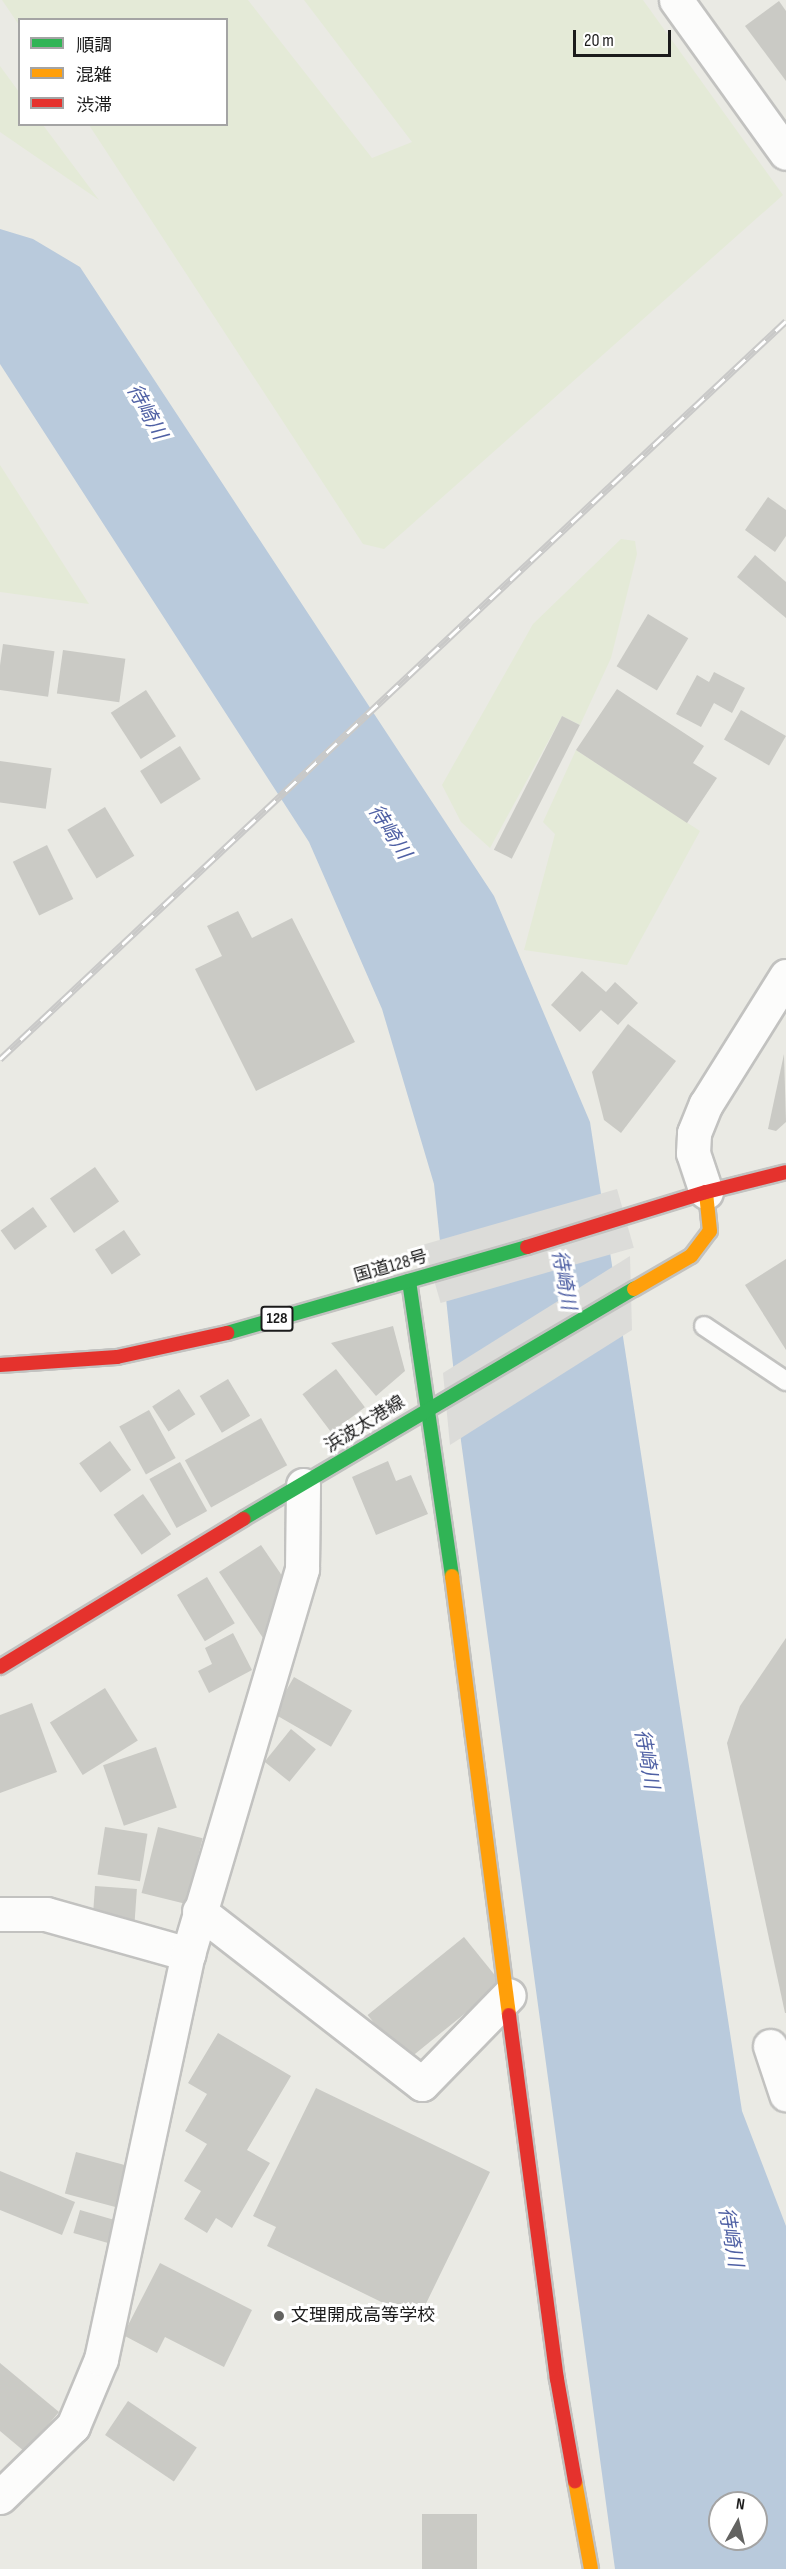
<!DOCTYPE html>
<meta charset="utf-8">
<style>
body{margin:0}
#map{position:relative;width:786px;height:2569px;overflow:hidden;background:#eaeae4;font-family:"Sofia Sans Condensed","Noto Sans JP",sans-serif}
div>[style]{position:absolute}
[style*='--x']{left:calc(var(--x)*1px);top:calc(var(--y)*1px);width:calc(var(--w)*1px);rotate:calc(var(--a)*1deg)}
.farmland>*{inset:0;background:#e4ead7}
.water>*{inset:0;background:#b9cadc}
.pier>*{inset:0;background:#dcdcd9;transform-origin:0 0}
.building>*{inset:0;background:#cacac5;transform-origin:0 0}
.roads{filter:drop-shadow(2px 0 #c2c2c0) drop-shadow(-2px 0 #c2c2c0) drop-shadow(0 2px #c2c2c0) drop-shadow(0 -2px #c2c2c0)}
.lane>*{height:18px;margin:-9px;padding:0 9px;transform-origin:9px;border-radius:9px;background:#fcfcfb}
.street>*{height:33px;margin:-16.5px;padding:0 16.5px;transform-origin:16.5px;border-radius:16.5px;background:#fcfcfb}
.fast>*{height:14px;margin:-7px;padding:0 7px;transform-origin:7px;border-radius:7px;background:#30b455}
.slow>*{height:14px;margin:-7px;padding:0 7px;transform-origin:7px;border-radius:7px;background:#ff9f0a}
.jam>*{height:14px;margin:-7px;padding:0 7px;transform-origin:7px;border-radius:7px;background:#e5322d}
.rail>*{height:7px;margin-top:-3.5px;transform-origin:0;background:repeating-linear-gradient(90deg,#fff 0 14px,#c9c9c8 0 28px);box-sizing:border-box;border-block:2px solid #c9c9c8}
.dots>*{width:16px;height:16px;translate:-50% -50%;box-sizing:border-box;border:3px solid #fff;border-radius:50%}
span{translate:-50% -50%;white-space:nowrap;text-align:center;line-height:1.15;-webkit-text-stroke:6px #fff;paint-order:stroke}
.shield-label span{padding:2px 4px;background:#fff;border:2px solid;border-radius:4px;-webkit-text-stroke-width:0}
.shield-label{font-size:16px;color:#1b1b1b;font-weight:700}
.street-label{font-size:18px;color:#1b1b1b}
.poi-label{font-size:18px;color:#1b1b1b}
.left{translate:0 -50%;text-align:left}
.water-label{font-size:20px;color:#4f60a4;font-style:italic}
.legend{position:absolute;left:18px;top:18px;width:210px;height:108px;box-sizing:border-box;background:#fff;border:2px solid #a4a4a4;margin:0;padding:8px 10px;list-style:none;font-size:18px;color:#1b1b1b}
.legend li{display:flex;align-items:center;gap:12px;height:30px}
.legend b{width:30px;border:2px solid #a4a4a4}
.north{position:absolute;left:708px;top:2491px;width:60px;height:60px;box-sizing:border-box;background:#fff;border:2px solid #a4a4a4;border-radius:50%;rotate:8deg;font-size:16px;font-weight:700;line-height:24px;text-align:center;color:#1b1b1b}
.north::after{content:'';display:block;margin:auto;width:21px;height:27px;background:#636361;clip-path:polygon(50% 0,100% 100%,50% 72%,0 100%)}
.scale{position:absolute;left:573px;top:30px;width:98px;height:27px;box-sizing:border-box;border:3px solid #1b1b1b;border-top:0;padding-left:8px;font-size:18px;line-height:21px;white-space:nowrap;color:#1b1b1b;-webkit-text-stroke:4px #fff;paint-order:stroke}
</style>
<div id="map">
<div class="farmland">
<div style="clip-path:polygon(2px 0,248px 0,372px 158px,412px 142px,304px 0,643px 0,783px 195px,384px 549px,363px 544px,89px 125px,226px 124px,226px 20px,20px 20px,19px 25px)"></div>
<div style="clip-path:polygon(0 66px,19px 92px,20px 124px,43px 125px,99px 200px,0 132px)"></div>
<div style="clip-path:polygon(0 465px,89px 604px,0 592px)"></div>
<div style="clip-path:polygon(621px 539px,635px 541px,637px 554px,611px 658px,580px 725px,562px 716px,490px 848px,461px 822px,442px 785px,533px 624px)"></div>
<div style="clip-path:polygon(576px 750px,700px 831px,627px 965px,524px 950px,555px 834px,543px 822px)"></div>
</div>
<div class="water">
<div style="clip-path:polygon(evenodd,0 229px,33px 239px,80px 267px,494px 896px,590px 1122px,742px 2111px,786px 2226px,786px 2569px,615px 2569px,461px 1441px,434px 1184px,382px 1009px,309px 842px,0 364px,0 229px,720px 2503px,756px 2503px,756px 2539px,720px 2539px,720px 2503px)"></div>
</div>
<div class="pier">
<div style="left:617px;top:1189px;width:61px;height:201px;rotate:74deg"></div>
<div style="clip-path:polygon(630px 1256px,632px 1330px,450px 1445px,443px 1373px)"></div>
</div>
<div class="building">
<div style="clip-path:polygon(779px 1px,786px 11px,786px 81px,745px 26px)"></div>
<div style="clip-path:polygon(768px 497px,786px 510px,786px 536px,775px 552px,745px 530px)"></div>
<div style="clip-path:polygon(755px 555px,786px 582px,786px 618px,737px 577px)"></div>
<div style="left:648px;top:614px;width:47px;height:61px;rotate:31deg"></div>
<div style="left:3px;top:644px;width:52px;height:46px;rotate:8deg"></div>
<div style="left:63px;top:650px;width:63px;height:44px;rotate:8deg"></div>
<div style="clip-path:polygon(714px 672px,745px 688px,732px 713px,714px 703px,701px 727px,676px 714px,697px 675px,709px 682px)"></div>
<div style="clip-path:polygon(617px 689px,704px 746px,693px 763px,717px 778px,687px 823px,576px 750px)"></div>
<div style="left:146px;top:690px;width:55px;height:42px;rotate:57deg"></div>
<div style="left:741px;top:710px;width:52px;height:34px;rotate:30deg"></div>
<div style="left:562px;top:716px;width:20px;height:150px;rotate:27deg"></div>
<div style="left:180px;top:746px;width:39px;height:47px;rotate:58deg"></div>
<div style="left:0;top:761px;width:52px;height:41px;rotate:8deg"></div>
<div style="left:105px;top:807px;width:57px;height:44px;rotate:59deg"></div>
<div style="left:47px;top:845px;width:60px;height:38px;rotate:64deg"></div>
<div style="clip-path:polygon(238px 911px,252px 938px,292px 918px,355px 1042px,256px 1091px,195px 969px,222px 956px,207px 926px)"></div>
<div style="clip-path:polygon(582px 971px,606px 992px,615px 982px,638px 1003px,618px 1025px,601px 1010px,580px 1032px,551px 1005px)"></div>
<div style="clip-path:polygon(628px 1024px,676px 1061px,621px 1133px,604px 1120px,592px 1072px)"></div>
<div style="clip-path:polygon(784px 1054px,786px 1122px,776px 1131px,768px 1129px)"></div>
<div style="left:95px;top:1167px;width:42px;height:55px;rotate:55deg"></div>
<div style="left:33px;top:1207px;width:24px;height:40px;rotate:54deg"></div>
<div style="left:124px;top:1230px;width:30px;height:35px;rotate:56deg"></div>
<div style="clip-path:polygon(786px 1259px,786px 1350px,745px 1285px)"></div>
<div style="clip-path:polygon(393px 1326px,405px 1371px,376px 1396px,331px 1343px)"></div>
<div style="left:336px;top:1369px;width:48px;height:42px;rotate:53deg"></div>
<div style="left:228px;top:1379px;width:43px;height:33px;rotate:59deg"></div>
<div style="left:179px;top:1389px;width:30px;height:32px;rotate:57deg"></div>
<div style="left:149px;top:1410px;width:55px;height:34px;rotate:61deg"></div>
<div style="left:261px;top:1418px;width:54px;height:87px;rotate:61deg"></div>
<div style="left:110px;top:1441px;width:36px;height:38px;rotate:54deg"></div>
<div style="clip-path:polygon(388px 1461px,396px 1481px,411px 1475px,428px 1514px,376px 1535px,352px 1477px)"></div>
<div style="left:180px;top:1462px;width:56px;height:35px;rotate:61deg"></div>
<div style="left:143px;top:1494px;width:49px;height:36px;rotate:55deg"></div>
<div style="clip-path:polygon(261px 1545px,287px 1583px,265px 1641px,219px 1572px)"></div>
<div style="left:207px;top:1577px;width:54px;height:35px;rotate:59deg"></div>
<div style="clip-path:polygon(233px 1633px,252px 1670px,209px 1693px,198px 1671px,212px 1664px,205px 1648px)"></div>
<div style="clip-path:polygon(786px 1638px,786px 2013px,785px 2013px,727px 1743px,740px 1706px)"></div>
<div style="left:294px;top:1677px;width:67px;height:42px;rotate:30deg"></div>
<div style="left:105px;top:1688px;width:62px;height:65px;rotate:58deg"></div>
<div style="clip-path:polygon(32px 1703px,57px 1772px,0 1793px,0 1715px)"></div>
<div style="left:291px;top:1729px;width:32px;height:42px;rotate:39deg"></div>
<div style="left:156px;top:1747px;width:64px;height:56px;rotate:71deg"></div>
<div style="left:105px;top:1827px;width:43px;height:48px;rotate:9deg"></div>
<div style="left:158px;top:1827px;width:46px;height:68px;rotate:14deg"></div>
<div style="left:95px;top:1886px;width:42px;height:32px;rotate:4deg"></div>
<div style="left:464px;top:1937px;width:60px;height:124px;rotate:51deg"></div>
<div style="clip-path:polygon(218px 2033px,291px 2076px,247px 2150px,270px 2163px,232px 2228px,216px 2218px,207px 2233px,184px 2219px,201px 2191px,184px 2181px,207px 2144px,185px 2131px,207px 2094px,188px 2083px)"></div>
<div style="clip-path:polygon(316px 2088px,490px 2172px,418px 2320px,267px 2246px,276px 2227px,253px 2216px)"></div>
<div style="left:76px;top:2152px;width:59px;height:43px;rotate:15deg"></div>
<div style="clip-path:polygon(0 2171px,75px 2202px,62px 2235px,0 2210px)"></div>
<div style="left:80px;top:2210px;width:45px;height:24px;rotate:16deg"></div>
<div style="clip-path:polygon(160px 2263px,252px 2310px,224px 2367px,165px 2337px,157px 2353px,123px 2335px)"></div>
<div style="clip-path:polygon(0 2363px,59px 2412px,25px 2452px,0 2431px)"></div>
<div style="left:128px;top:2401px;width:83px;height:41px;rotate:34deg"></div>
<div style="left:422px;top:2514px;width:55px;height:55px"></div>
</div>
<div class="roads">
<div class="lane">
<div style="--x:704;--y:1326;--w:99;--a:33.9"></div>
</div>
<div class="street">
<div style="--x:676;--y:0;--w:188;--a:54.3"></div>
<div style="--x:706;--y:1192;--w:41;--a:-108.4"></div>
<div style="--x:693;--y:1153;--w:20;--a:-87"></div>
<div style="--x:694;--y:1133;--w:31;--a:-68"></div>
<div style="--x:706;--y:1104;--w:151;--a:-58"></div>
<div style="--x:199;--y:1911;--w:282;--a:37.8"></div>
<div style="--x:422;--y:2084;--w:124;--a:-45.7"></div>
<div style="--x:0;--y:1914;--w:46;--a:0"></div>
<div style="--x:46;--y:1914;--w:148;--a:15.7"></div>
<div style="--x:770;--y:2046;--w:51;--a:71.6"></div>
<div style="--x:0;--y:2497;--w:102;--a:-44.2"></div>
<div style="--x:73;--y:2426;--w:73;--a:-67.3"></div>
<div style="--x:101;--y:2359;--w:414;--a:-77.9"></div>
<div style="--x:188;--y:1954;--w:402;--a:-73.5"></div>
<div style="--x:302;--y:1569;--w:84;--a:-89.3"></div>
</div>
<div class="fast">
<div style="--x:409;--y:1281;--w:298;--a:81.7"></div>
<div style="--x:227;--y:1333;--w:312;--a:-16"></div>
<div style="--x:243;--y:1519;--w:454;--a:-30.5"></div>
</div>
<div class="slow">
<div style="--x:634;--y:1289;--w:66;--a:-30.1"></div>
<div style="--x:691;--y:1256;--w:31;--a:-53"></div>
<div style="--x:710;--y:1231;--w:39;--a:-96"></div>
<div style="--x:452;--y:1576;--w:443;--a:82.6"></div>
<div style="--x:575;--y:2481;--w:89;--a:79.7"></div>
</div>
<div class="jam">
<div style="--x:527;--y:1247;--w:187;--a:-17.1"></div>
<div style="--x:706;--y:1192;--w:82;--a:-14"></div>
<div style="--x:0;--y:1365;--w:117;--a:-3.9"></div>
<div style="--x:117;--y:1357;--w:113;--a:-12.3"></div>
<div style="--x:0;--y:1667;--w:285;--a:-31.3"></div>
<div style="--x:509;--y:2015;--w:367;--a:82.5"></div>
<div style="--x:557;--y:2379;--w:104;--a:80"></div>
</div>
</div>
<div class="rail">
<div style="--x:0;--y:1059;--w:1078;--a:-43.2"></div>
</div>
<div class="dots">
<div style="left:279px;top:2316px;background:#636361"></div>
</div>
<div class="shield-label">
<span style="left:277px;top:1319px">128</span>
</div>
<div class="street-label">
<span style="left:391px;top:1267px;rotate:-16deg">国道128号</span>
<span style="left:365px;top:1425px;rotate:-32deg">浜波太港線</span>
</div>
<div class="poi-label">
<span class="left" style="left:291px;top:2316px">文理開成高等学校</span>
</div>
<div class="water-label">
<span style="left:146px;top:412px;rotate:61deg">待崎川</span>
<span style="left:389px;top:832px;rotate:57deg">待崎川</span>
<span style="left:563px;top:1280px;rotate:80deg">待崎川</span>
<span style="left:646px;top:1759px;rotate:80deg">待崎川</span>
<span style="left:730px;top:2237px;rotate:80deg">待崎川</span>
</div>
<ul class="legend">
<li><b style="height:8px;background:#30b455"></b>順調</li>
<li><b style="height:8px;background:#ff9f0a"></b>混雑</li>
<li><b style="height:8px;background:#e5322d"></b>渋滞</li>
</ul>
<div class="north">N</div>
<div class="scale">20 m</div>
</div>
